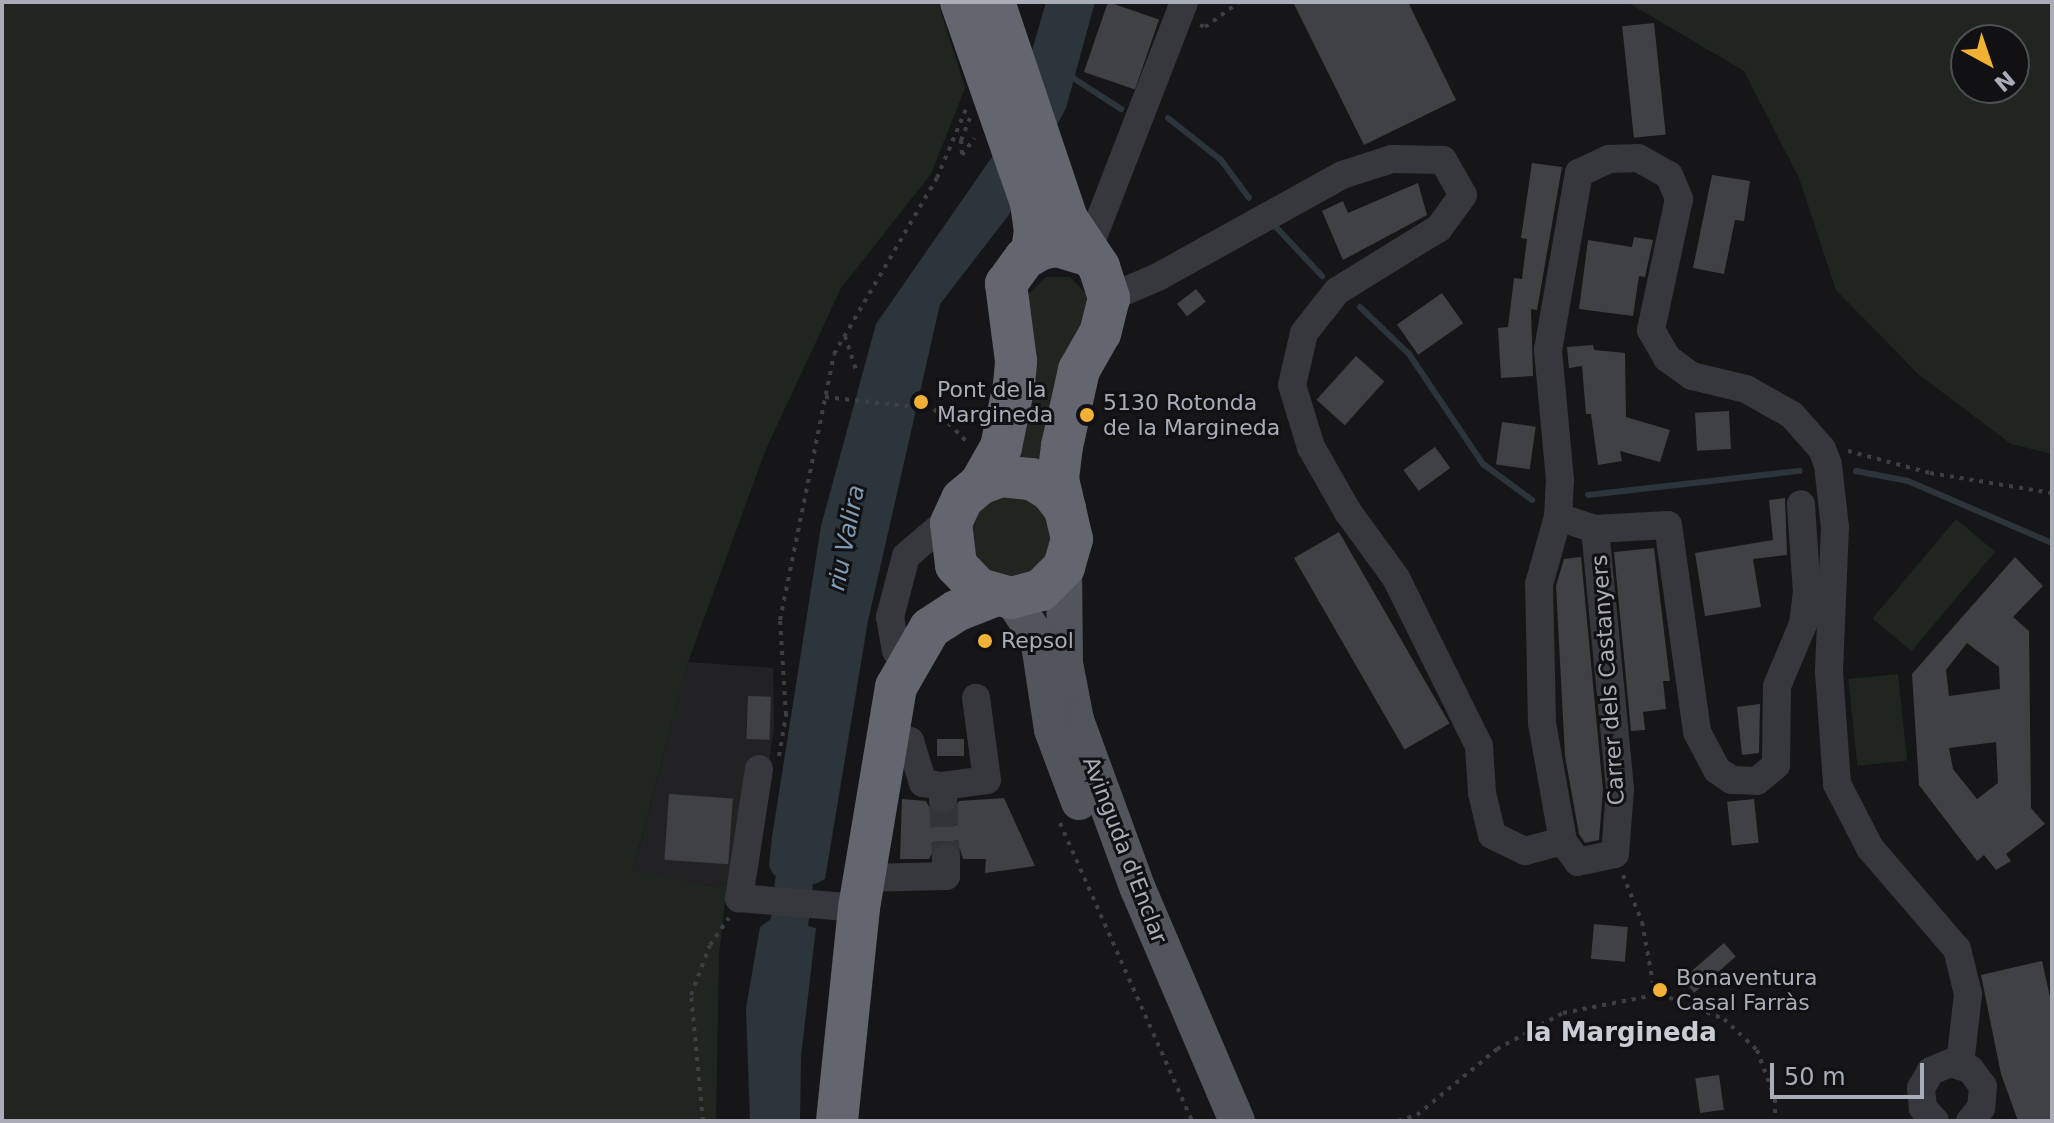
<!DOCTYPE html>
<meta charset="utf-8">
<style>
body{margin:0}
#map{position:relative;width:2054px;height:1123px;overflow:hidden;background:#161618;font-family:"DejaVu Sans",sans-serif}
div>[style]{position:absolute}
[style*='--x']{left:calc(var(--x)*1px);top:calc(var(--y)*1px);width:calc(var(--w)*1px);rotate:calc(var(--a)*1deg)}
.built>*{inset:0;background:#222225}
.green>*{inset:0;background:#1e261f;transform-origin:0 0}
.round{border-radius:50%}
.water>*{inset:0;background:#2c353c}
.stream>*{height:6px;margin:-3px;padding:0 3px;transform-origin:3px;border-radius:3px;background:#2c353c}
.river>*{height:38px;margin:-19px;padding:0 19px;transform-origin:19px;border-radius:19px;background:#2c353c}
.building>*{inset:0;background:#404145;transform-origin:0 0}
.minor-tunnel>*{height:28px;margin-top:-14px;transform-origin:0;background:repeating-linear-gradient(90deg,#333438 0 28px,transparent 0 42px)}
.path>*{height:4px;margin-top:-2px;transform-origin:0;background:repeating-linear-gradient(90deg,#3d3f44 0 4px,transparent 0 10px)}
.minor>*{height:28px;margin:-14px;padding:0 14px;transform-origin:14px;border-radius:14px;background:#37383d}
.major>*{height:36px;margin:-18px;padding:0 18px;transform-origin:18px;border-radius:18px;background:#53555c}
.highway>*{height:42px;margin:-21px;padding:0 21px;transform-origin:21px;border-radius:21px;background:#63666e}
.dots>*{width:22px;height:22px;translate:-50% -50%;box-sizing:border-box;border:4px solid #111113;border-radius:50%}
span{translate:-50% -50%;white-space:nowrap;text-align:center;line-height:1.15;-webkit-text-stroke:6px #111113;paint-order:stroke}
.poi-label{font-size:22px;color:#a8adb8}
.left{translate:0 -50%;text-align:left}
.street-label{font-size:22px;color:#a8adb8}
.water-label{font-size:24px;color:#7f9bb3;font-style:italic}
.quarter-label{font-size:26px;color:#c9ccd4;font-weight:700}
.frame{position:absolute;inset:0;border:4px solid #a8adb8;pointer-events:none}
.north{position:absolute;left:1950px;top:24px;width:80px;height:80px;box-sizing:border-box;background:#111113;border:2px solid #4d4f55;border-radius:50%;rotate:140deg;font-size:22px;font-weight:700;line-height:32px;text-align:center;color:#a8adb8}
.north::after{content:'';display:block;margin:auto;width:28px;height:36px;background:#f2b134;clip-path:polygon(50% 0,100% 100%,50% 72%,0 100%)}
.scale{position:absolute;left:1770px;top:1063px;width:154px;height:36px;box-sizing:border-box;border:4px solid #a8adb8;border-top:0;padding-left:10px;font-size:24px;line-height:28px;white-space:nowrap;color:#a8adb8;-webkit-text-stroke:6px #111113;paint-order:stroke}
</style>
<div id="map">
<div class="built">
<div style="clip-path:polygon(688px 662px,773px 668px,774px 727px,753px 873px,717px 887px,633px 871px)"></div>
</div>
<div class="green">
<div style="clip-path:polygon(2px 2px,938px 2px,965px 88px,931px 174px,841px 288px,766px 449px,688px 662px,633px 870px,716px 887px,727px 884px,719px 954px,716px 1121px,2px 1121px)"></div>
<div style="clip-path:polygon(evenodd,1627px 2px,2052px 2px,2052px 454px,2011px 444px,1918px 374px,1836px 290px,1799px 178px,1744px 71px,1627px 2px,1966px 40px,2014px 40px,2014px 88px,1966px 88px,1966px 40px)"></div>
<div style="clip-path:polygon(1046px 277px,1070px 277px,1091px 299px,1041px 469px,1017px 466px,1027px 296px)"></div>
<div class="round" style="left:969px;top:495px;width:82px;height:82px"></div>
<div style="left:1956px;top:519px;width:51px;height:130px;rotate:40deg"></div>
<div style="left:1898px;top:674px;width:87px;height:50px;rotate:84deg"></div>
</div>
<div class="water">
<div style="clip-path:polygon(1046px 2px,1095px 2px,1066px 108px,1008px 216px,940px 304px,868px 621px,825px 879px,815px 884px,774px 875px,769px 866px,772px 837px,821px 526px,876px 324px,1008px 134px)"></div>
<div style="clip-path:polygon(774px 917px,816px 928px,801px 1056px,800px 1121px,750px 1121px,746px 1008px,760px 927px)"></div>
</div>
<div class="stream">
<div style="--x:1070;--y:76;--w:61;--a:32.9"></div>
<div style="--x:1168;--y:118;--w:68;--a:38.4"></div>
<div style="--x:1221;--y:160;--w:47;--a:53.6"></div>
<div style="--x:1275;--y:226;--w:69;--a:46.8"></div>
<div style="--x:1360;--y:307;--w:68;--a:43.8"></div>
<div style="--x:1409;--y:354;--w:133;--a:56.1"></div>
<div style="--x:1483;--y:464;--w:61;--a:36.3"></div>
<div style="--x:1856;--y:471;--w:53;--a:10.9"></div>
<div style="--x:1908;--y:481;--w:157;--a:23.3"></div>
<div style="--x:1588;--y:495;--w:213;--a:-6.5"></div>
</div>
<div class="river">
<div style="--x:784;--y:971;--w:143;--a:-83.6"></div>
</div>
<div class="building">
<div style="left:1108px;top:2px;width:54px;height:74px;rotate:19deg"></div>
<div style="clip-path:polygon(1293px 2px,1408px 2px,1456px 100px,1364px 145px)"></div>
<div style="left:1654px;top:23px;width:112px;height:32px;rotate:84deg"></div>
<div style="clip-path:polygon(1532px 163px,1562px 167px,1537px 310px,1531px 309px,1533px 376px,1501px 378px,1498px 328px,1508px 327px,1514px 278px,1522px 279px,1527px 239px,1521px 238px)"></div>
<div style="clip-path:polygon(1712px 175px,1750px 181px,1744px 221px,1735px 220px,1724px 274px,1693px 268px)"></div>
<div style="clip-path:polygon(1418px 183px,1427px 215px,1343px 260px,1322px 211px,1343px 201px,1348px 213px)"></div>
<div style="clip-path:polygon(1634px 237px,1653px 240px,1645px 277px,1639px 276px,1633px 316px,1579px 309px,1588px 240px,1632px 247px)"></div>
<div style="left:1196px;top:289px;width:16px;height:24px;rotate:52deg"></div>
<div style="left:1442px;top:293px;width:37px;height:55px;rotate:55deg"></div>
<div style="clip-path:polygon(1593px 345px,1594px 350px,1625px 353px,1626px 417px,1670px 430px,1660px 462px,1620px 451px,1622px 461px,1598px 465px,1591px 414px,1586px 414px,1582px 366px,1569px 368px,1567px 347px)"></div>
<div style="left:1356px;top:356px;width:38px;height:59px;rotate:42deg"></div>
<div style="left:1729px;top:411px;width:38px;height:34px;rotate:87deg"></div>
<div style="left:1502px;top:422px;width:34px;height:43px;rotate:8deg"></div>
<div style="left:1435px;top:447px;width:26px;height:39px;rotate:54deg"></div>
<div style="clip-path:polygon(1785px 498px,1787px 555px,1753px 559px,1761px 607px,1705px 616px,1695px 553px,1773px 540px,1769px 500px)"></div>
<div style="left:1339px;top:532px;width:221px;height:52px;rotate:60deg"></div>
<div style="clip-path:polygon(1654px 548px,1670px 681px,1663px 681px,1666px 709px,1643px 712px,1645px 730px,1631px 731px,1614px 552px)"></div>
<div style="clip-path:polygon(1581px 557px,1603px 790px,1599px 840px,1585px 843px,1579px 834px,1565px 756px,1556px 586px,1564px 559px)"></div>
<div style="clip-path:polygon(evenodd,2015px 557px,2043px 586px,2013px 617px,2029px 631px,2031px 808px,2045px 824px,2006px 854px,2011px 861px,1996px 870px,1984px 855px,1977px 861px,1919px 785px,1912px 674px,2015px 557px,1967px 643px,1999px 667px,2000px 689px,1949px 696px,1946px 670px,1967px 643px,2015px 557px,1996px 742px,1998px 783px,1977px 799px,1953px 769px,1949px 748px,1996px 742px)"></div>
<div style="left:748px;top:696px;width:23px;height:43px;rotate:2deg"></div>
<div style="clip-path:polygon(1760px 704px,1759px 753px,1742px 755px,1737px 707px)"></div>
<div style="left:937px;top:739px;width:27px;height:17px"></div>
<div style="left:669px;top:794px;width:64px;height:66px;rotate:4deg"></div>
<div style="clip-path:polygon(1004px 798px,1035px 866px,985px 873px,986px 859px,963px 859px,960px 849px,947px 841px,937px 844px,929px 859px,900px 859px,902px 799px,926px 801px,930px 809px,944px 816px,953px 812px,959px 801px)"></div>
<div style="left:1754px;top:799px;width:44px;height:27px;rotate:84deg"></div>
<div style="left:1594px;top:924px;width:34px;height:35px;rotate:5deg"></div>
<div style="left:1724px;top:943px;width:18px;height:55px;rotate:49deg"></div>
<div style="clip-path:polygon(2042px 961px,2052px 1006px,2052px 1121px,2018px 1121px,2001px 1074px,1981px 975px)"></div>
<div style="left:1719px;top:1075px;width:35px;height:24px;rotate:82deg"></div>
</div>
<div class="minor-tunnel">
<div style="--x:943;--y:799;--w:59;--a:87.1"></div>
</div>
<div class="path">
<div style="--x:1200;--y:25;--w:5;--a:22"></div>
<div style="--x:1205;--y:27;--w:42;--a:-36.3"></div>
<div style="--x:970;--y:118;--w:24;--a:112"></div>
<div style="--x:961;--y:140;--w:15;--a:86"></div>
<div style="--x:962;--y:155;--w:21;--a:-53"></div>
<div style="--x:845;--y:336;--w:38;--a:72"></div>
<div style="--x:825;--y:397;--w:110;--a:6.3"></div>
<div style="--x:934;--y:409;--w:48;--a:45"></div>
<div style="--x:1848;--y:451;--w:85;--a:15"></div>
<div style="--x:1930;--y:473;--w:124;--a:9.3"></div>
<div style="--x:779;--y:756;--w:42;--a:-80.3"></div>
<div style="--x:786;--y:715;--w:95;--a:-93.6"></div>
<div style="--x:780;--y:620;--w:271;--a:-78.5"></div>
<div style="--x:834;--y:354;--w:204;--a:-59.7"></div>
<div style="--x:937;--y:178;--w:75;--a:-67.2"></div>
<div style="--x:1060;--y:823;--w:326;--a:66.1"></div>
<div style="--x:1623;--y:875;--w:51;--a:68"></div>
<div style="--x:1642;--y:922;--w:62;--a:79.8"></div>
<div style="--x:1653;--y:983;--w:13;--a:58"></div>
<div style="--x:1660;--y:994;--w:69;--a:21.3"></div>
<div style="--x:1724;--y:1019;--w:45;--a:43.2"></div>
<div style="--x:1757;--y:1050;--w:52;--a:69.8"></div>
<div style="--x:1775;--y:1099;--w:22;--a:90"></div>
<div style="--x:703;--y:1121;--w:127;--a:-95.4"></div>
<div style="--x:691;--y:995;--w:53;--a:-69.2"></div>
<div style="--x:710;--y:945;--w:33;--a:-55"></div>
<div style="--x:1398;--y:1121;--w:20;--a:-18"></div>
<div style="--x:1417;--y:1115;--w:104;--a:-39.5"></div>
<div style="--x:1497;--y:1049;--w:75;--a:-28.6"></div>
<div style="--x:1563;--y:1013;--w:99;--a:-11.1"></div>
</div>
<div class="minor">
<div style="--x:1086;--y:255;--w:271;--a:-68.8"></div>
<div style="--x:1109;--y:298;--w:53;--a:-23.2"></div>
<div style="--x:1158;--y:277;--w:210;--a:-29"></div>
<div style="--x:1342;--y:175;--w:52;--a:-17.7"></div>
<div style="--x:1392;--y:159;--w:51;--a:1.1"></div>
<div style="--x:1443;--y:160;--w:40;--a:60.3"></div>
<div style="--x:1463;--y:195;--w:41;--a:126"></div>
<div style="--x:1439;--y:228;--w:120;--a:148.3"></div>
<div style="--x:1337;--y:291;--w:53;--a:128.2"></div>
<div style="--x:1304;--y:333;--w:53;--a:103"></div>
<div style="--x:1292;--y:385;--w:65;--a:73"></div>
<div style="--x:1311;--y:447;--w:75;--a:60.4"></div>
<div style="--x:1348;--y:512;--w:82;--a:54"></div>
<div style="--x:1396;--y:578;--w:187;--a:63.7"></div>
<div style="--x:1479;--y:746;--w:47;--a:86.3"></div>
<div style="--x:1482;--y:793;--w:43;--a:76.6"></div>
<div style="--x:1492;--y:835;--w:37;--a:26"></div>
<div style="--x:1525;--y:851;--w:39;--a:-15"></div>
<div style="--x:1558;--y:517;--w:39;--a:18"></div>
<div style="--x:1595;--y:529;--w:262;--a:84.5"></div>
<div style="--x:1620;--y:790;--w:64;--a:94.5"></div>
<div style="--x:1615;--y:854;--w:38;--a:168"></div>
<div style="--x:1578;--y:862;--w:26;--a:-126"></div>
<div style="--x:1563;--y:841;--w:120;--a:-100.1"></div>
<div style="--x:1542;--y:723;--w:139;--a:-91.2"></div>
<div style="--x:1539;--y:584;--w:70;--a:-74.2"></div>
<div style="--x:1558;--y:517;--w:37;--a:-87"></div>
<div style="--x:1560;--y:480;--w:131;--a:-95.3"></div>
<div style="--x:1548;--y:350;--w:180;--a:-80.1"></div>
<div style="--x:1579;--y:173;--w:33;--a:-25"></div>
<div style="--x:1609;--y:159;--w:29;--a:-2"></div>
<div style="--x:1638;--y:158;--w:35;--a:29"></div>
<div style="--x:1669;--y:175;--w:26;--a:67"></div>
<div style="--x:1679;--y:199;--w:134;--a:102.1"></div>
<div style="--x:1651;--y:330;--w:32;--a:60"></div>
<div style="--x:1667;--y:358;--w:31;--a:36"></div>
<div style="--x:1692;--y:376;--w:56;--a:13.5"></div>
<div style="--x:1746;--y:389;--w:53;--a:29.5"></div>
<div style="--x:1792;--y:415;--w:45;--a:48.6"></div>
<div style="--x:1822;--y:449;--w:17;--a:69"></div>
<div style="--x:1828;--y:465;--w:62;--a:83.6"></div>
<div style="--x:1835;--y:527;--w:145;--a:92.4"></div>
<div style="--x:1829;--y:672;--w:112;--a:85.9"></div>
<div style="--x:1837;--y:784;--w:72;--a:62.7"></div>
<div style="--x:1870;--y:848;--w:133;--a:49.3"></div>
<div style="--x:1957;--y:949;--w:46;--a:76.3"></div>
<div style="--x:1968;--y:994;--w:70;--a:96.5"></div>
<div style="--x:1595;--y:529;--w:73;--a:-3.1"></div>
<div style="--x:1668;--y:525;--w:209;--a:82"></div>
<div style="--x:1697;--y:732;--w:43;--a:62.2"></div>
<div style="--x:1717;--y:770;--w:18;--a:34"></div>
<div style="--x:1732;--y:780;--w:25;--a:2"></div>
<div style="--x:1757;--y:781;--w:25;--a:-40"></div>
<div style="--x:1776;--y:765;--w:79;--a:-89.3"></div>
<div style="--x:1777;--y:686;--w:67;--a:-67.2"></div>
<div style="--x:1803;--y:624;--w:31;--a:-83"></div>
<div style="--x:1807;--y:593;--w:89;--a:-93.9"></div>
<div style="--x:896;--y:651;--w:35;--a:-100"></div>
<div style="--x:890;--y:617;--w:63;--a:-75.3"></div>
<div style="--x:906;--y:556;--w:63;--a:-40.5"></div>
<div style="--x:886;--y:732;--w:26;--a:21"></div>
<div style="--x:910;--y:741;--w:44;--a:72.8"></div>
<div style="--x:923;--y:783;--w:19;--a:9"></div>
<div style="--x:942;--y:786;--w:13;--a:86"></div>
<div style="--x:759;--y:769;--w:131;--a:98.8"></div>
<div style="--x:739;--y:898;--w:120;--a:4.8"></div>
<div style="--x:942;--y:786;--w:45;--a:-7.6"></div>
<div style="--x:987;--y:780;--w:83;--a:-97.6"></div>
<div style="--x:863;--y:878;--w:83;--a:-1.4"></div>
<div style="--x:946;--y:876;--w:18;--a:-90"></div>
<div style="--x:1935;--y:1121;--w:18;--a:-133"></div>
<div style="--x:1923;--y:1108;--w:20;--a:-96"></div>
<div style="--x:1921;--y:1088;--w:20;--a:-60"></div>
<div style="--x:1931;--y:1071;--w:21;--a:-23"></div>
<div style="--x:1950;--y:1063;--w:21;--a:17"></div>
<div style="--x:1970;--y:1069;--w:21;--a:53"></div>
<div style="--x:1983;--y:1086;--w:22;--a:95"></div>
<div style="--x:1981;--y:1108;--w:17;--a:130"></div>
</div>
<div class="major">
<div style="--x:1064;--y:567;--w:96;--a:89.4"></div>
<div style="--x:1065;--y:663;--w:58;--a:79.1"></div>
<div style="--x:1076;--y:720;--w:180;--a:69.9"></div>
<div style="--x:1138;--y:889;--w:252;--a:66.9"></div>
<div style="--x:1011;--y:598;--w:48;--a:56"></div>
<div style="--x:1038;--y:638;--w:93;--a:81.3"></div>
<div style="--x:1052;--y:730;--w:77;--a:69.4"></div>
</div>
<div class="highway">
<div style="--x:961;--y:2;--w:213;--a:70.8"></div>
<div style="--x:1031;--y:203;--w:28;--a:82"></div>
<div style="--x:1035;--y:231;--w:24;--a:99"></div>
<div style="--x:994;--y:2;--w:229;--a:71.4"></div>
<div style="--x:1067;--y:219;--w:58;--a:56.3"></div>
<div style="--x:1099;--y:267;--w:33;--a:72"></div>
<div style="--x:1109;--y:298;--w:36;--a:104"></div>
<div style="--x:1100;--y:333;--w:43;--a:119.6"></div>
<div style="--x:1079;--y:370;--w:78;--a:102.6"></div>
<div style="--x:1062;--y:446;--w:33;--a:97"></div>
<div style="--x:1058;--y:479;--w:62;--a:76.9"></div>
<div style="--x:1072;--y:539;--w:29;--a:106"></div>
<div style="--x:1064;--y:567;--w:33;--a:135"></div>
<div style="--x:1041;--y:590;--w:31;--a:165"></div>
<div style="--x:1011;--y:598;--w:33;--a:-164"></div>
<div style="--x:979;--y:589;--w:33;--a:-134"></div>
<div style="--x:956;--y:565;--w:42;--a:-96.8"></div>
<div style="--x:951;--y:523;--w:26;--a:-65"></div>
<div style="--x:962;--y:499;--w:23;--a:-40"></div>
<div style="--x:980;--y:484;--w:22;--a:-21"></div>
<div style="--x:1001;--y:476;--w:31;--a:6"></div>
<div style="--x:1032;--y:479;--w:22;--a:32"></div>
<div style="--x:1051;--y:491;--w:23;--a:52"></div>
<div style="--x:980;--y:484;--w:43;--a:-60.4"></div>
<div style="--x:1001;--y:447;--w:63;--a:-78.2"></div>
<div style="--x:1014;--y:385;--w:24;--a:-85"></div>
<div style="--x:1016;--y:361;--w:78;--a:-97.4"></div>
<div style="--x:1006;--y:284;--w:32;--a:-54"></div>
<div style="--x:1025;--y:258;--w:18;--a:-29"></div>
<div style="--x:1041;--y:249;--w:16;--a:-11"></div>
<div style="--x:1057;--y:246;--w:30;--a:17"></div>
<div style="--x:837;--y:1121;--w:214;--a:-84.1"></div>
<div style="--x:859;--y:908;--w:224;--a:-80.5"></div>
<div style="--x:896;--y:687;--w:68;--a:-60"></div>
<div style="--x:930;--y:628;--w:31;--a:-33"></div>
<div style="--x:956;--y:611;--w:41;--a:-21.5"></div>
</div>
<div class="dots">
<div style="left:921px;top:402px;background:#f2b134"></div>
<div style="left:1087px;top:415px;background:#f2b134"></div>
<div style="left:985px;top:641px;background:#f2b134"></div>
<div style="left:1660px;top:990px;background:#f2b134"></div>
</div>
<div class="poi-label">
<span class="left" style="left:937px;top:402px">Pont de la<br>Margineda</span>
<span class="left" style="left:1103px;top:415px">5130 Rotonda<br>de la Margineda</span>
<span class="left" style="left:1001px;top:641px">Repsol</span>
<span class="left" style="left:1676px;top:990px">Bonaventura<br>Casal Farràs</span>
</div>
<div class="street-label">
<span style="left:1608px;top:680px;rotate:-94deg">Carrer dels Castanyers</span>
<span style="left:1125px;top:850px;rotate:69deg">Avinguda d'Enclar</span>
</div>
<div class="water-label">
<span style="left:847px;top:538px;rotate:-79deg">riu Valira</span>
</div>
<div class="quarter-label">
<span style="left:1621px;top:1033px">la Margineda</span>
</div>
<div class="frame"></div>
<div class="north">N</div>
<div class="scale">50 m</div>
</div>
